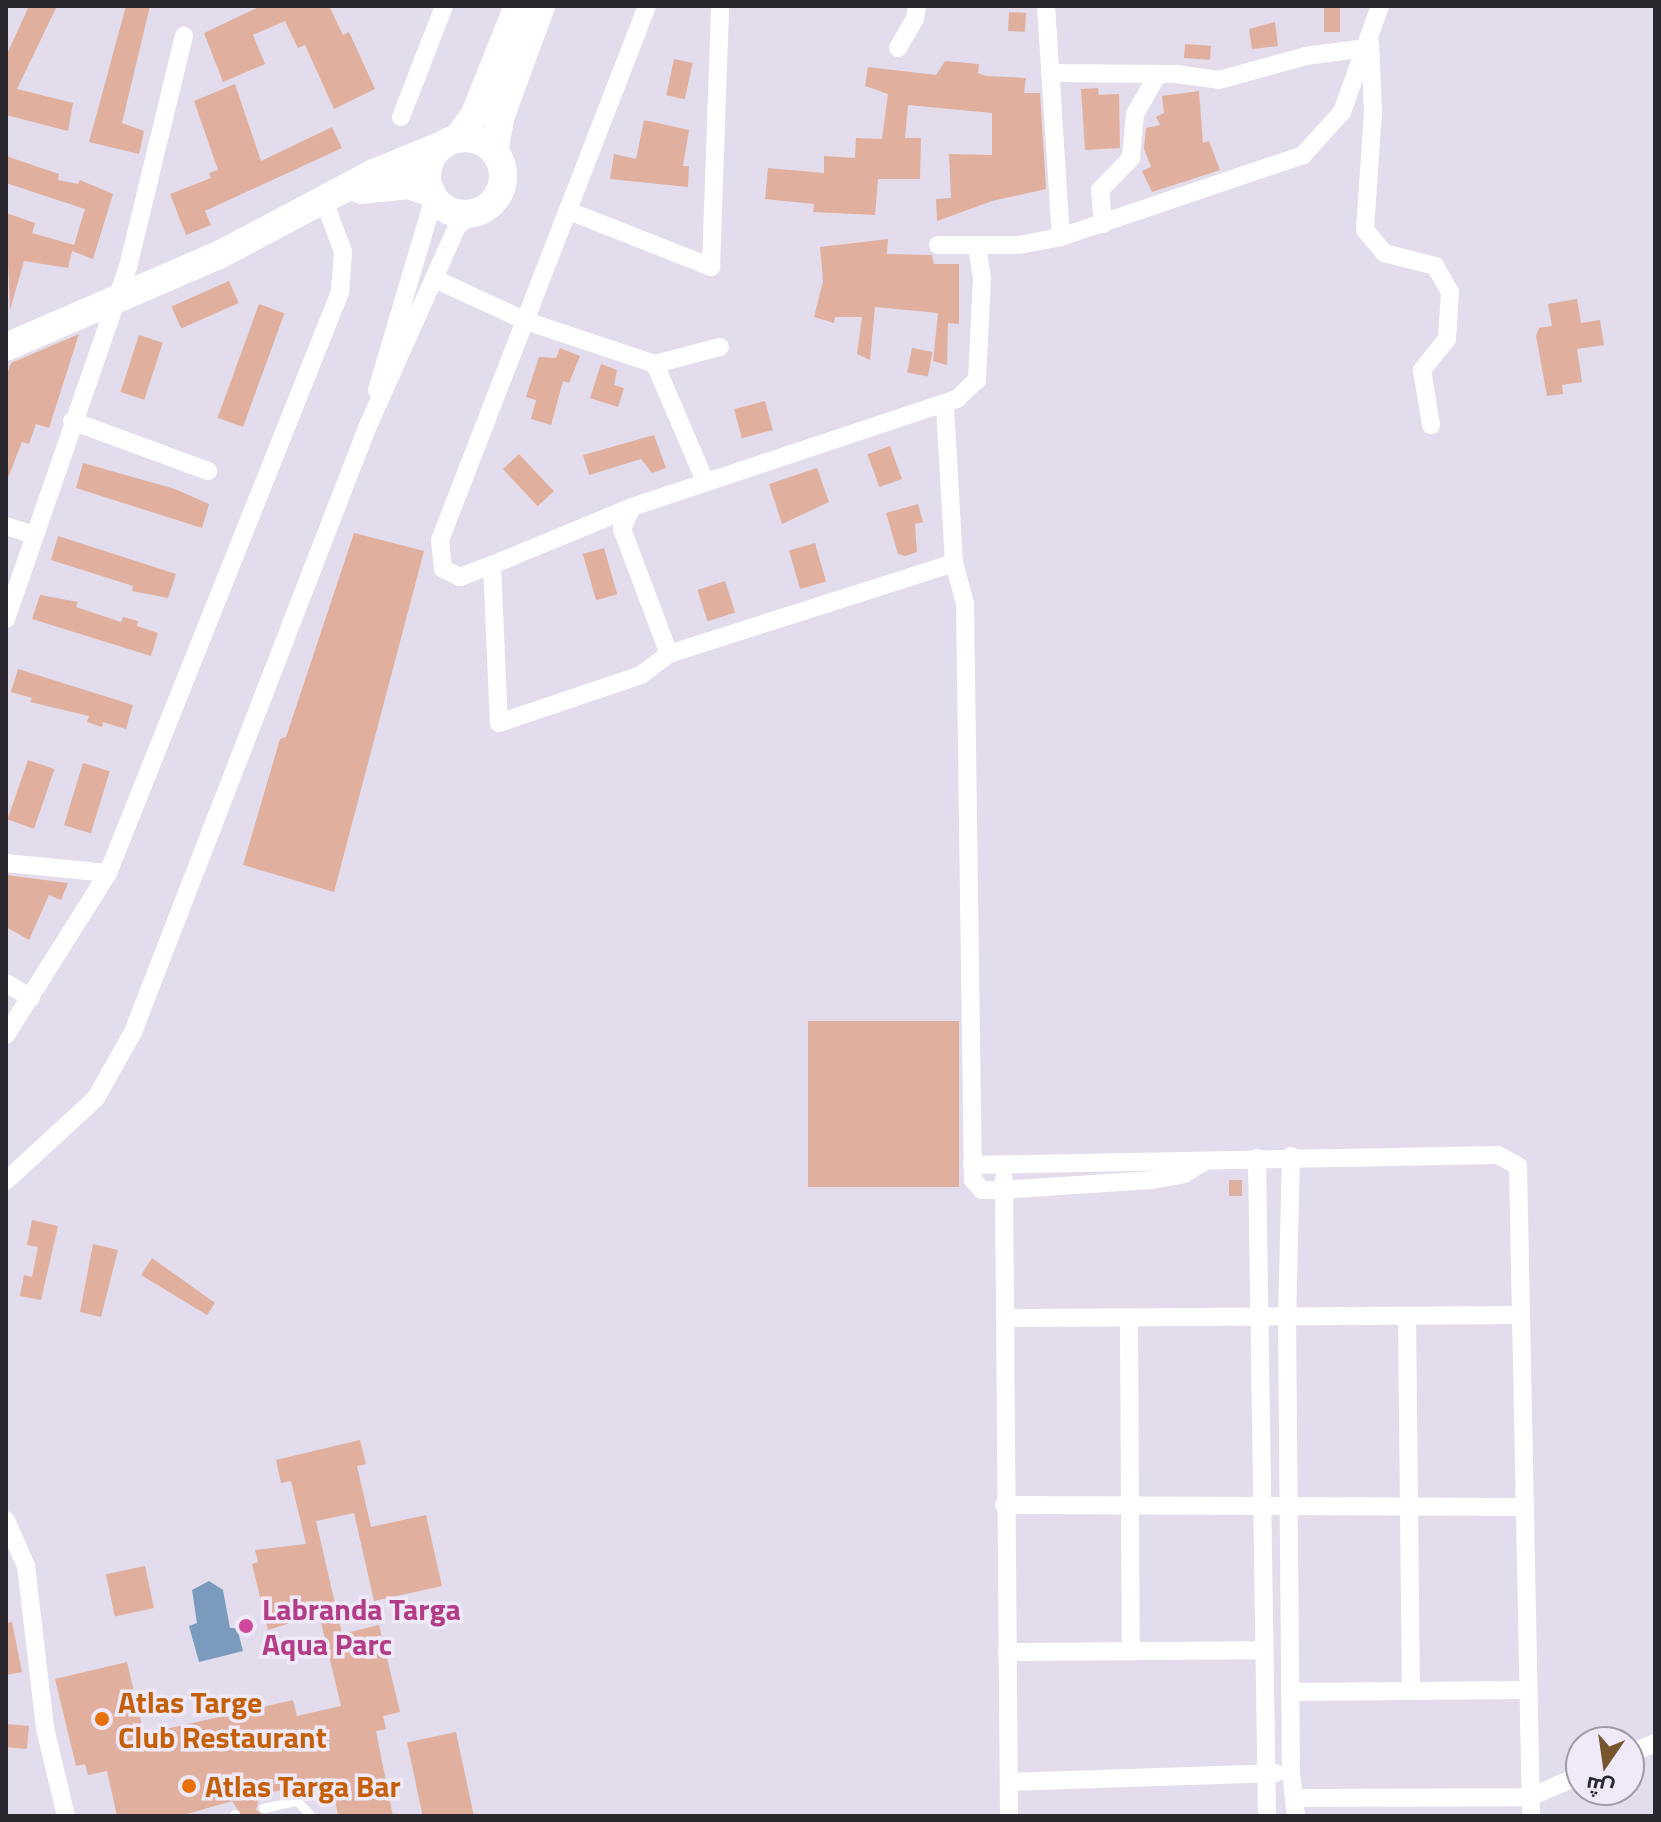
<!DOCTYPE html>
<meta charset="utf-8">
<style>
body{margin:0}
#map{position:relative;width:1661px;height:1822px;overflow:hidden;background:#e3dcec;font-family:"Titillium Web",Cairo,sans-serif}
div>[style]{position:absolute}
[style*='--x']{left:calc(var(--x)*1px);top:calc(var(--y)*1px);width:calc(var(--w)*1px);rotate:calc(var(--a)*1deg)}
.water>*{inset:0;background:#7a9bbe}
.building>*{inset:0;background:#e1af9d;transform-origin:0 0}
.lane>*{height:9px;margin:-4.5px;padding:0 4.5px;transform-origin:4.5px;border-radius:4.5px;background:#fff}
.street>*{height:18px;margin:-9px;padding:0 9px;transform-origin:9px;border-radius:9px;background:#fff}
.primary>*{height:28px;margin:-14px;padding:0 14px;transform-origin:14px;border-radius:14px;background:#fff}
.primary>.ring{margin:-14px;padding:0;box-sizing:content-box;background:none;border:28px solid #fff;border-radius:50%}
.dots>*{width:22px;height:22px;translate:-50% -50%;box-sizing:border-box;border:4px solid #f0e9fa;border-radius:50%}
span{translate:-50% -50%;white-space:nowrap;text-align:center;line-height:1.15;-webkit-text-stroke:7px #f0e9fa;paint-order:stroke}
.hotel-label{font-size:30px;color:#b23c85;font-weight:700}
.left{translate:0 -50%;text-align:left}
.food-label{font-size:30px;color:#c56008;font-weight:700}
.frame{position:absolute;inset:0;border:8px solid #2a272e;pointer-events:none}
.north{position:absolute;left:1565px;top:1726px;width:80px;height:80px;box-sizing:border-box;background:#f0e9fa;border:2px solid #a19ba8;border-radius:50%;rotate:193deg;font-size:22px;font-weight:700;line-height:32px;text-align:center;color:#2a272e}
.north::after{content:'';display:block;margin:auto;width:28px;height:36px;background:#77552d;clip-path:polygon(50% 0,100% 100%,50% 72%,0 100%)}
</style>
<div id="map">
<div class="water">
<div style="clip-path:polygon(209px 1581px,223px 1590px,230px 1628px,237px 1628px,243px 1651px,199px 1662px,189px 1626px,197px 1623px,192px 1590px)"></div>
</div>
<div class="building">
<div style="clip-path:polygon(29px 6px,57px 6px,17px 89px,73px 103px,68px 131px,6px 115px,6px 56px)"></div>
<div style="clip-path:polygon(126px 6px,150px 6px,122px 123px,144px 131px,139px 154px,89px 142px)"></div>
<div style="clip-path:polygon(261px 6px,329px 6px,343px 35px,349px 32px,375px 89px,334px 109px,305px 45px,298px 48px,285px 21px,253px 35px,265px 64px,223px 82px,204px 33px)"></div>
<div style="left:1324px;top:6px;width:16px;height:26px"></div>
<div style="left:1009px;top:12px;width:17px;height:19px;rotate:3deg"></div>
<div style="clip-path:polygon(1275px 22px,1278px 46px,1252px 49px,1249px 29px)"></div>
<div style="left:1185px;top:44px;width:26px;height:14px;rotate:4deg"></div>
<div style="left:674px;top:59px;width:19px;height:37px;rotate:12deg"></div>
<div style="clip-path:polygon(945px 61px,979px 64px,978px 73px,986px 76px,1026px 78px,1024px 93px,1040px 93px,1046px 189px,992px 201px,937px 221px,936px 199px,951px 198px,949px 154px,992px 155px,992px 113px,908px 105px,905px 138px,921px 138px,920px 179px,878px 179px,875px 215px,813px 212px,814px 204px,765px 199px,768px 168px,824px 173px,824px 156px,855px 158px,856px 138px,882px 139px,888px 94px,865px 86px,868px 67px,936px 75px)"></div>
<div style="clip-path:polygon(235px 84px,261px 161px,332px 127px,342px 148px,205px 211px,211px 225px,186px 235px,170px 194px,211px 178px,209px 173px,218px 170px,194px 101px)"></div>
<div style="clip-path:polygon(1098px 88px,1099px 95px,1119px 94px,1120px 148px,1085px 150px,1081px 89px)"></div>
<div style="clip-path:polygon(1199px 91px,1203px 143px,1209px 141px,1220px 170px,1152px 192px,1142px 171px,1151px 167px,1144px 149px,1146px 128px,1160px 125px,1156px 117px,1164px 113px,1162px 96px)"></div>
<div style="clip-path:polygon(644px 120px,689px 130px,683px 166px,689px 166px,688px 187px,610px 179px,614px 154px,636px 159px)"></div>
<div style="clip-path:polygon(6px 156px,59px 174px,58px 180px,78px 184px,80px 180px,113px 194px,93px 259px,72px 251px,68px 268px,24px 261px,10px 310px,6px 213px,35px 223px,32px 233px,74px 245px,85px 209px,6px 183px)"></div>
<div style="clip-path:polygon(888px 239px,887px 254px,932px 255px,934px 264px,959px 264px,959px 324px,948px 323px,947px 365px,933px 361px,938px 313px,875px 307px,870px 360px,857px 354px,862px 317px,835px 317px,834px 323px,814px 317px,823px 281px,820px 247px)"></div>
<div style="left:229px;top:281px;width:24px;height:63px;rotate:66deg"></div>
<div style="clip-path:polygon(1577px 299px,1581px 323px,1600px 320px,1604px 345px,1577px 349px,1582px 382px,1562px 385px,1563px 394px,1547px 396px,1536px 336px,1539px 328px,1552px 326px,1548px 304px)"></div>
<div style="left:259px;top:304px;width:27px;height:121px;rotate:20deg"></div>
<div style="clip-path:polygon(79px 334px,49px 428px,36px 424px,29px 444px,22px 442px,6px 483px,6px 377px,11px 363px)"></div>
<div style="left:139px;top:335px;width:25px;height:60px;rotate:18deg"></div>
<div style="clip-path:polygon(560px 348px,580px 356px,569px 383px,563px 381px,551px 425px,531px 419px,536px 400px,526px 397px,539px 357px,556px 358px)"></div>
<div style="left:912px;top:348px;width:21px;height:25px;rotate:11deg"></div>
<div style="clip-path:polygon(601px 364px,617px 370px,614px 385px,624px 388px,618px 407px,590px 398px)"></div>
<div style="left:765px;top:401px;width:30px;height:32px;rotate:75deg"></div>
<div style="clip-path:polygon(654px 435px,666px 468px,652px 473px,641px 459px,589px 475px,583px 455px)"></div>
<div style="left:890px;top:446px;width:35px;height:24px;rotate:70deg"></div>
<div style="left:519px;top:454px;width:51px;height:22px;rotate:47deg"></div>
<div style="clip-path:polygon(83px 463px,175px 489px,209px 504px,202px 528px,76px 488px)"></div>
<div style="clip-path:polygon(817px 468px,829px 502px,782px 524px,769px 484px)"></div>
<div style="clip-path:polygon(918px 504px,923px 522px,915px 524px,917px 552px,905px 556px,898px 554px,886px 513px)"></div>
<div style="clip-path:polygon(354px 533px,424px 551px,334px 892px,243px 865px,280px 739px,286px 737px)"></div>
<div style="clip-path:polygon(58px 536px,176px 574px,168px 598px,132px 591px,133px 586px,51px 560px)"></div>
<div style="left:815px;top:543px;width:40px;height:27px;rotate:74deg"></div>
<div style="left:604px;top:548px;width:48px;height:22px;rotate:74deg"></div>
<div style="left:725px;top:581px;width:33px;height:29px;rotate:72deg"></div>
<div style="clip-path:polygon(40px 595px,78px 602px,76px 607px,121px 622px,123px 617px,138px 621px,137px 626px,158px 633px,151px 656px,32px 619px)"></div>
<div style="clip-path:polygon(18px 669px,133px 705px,126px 729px,103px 722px,102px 727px,87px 722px,89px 716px,30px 702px,32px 698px,11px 692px)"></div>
<div style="left:28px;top:760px;width:28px;height:63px;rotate:19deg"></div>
<div style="left:83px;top:763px;width:28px;height:65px;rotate:17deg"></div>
<div style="clip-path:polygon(6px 875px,68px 883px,61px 900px,49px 895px,29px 940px,6px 927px)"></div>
<div style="left:808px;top:1021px;width:151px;height:166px"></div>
<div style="left:1229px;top:1180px;width:13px;height:16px"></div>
<div style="clip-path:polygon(32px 1220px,58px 1226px,41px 1300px,20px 1296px,24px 1275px,32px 1277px,38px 1247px,27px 1245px)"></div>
<div style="clip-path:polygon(93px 1244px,118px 1250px,101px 1317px,80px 1312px)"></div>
<div style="clip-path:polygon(152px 1258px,215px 1303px,207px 1315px,141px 1275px)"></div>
<div style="clip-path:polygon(360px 1440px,366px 1464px,357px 1466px,371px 1527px,426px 1515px,442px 1586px,374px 1601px,354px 1513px,316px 1521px,342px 1634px,379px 1625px,400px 1712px,383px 1716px,386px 1729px,376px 1731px,393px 1816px,338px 1816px,331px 1778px,260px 1795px,256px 1810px,265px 1816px,242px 1816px,232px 1801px,180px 1816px,117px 1816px,107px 1771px,88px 1775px,85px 1764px,76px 1766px,55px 1679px,127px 1662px,144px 1734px,293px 1700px,297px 1716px,341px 1706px,319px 1614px,268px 1630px,252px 1564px,258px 1562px,255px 1550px,306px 1544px,291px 1481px,281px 1483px,276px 1460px)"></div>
<div style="left:145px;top:1566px;width:43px;height:40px;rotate:78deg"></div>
<div style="clip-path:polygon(12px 1622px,22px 1672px,6px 1675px,6px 1623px)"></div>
<div style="left:6px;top:1724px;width:23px;height:23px;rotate:5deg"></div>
<div style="left:456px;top:1732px;width:86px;height:50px;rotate:78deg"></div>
</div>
<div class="lane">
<div style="--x:263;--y:1808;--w:35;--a:-12"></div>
<div style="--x:297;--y:1801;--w:21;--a:47"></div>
<div style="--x:233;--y:1816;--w:3;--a:-45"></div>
</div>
<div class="street">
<div style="--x:647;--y:6;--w:573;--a:111.19"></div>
<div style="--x:440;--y:540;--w:29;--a:84"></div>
<div style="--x:443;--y:569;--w:19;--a:25"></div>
<div style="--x:460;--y:577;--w:34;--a:-21"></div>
<div style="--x:492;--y:565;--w:158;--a:87.5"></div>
<div style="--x:499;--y:723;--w:150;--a:-18.7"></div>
<div style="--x:641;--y:675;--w:35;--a:-37"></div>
<div style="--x:1046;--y:6;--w:231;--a:86.3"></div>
<div style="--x:1370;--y:42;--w:70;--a:87.5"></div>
<div style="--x:1373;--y:112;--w:118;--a:93.9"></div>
<div style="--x:1365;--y:230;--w:30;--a:50"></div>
<div style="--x:1384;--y:253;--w:53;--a:14.3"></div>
<div style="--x:1435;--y:266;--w:30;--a:60"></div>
<div style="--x:1450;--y:292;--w:47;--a:93.7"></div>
<div style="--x:1447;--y:339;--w:40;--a:129"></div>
<div style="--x:1422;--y:370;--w:56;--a:80.7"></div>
<div style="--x:898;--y:48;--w:34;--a:-60"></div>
<div style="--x:915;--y:19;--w:13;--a:-81"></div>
<div style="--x:1050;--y:73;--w:126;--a:0.5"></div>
<div style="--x:1176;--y:74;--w:43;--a:7.9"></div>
<div style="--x:1219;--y:80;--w:90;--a:-15.4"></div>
<div style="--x:1306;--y:56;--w:61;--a:-7.6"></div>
<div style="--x:401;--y:117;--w:119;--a:-68.8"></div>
<div style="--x:569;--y:211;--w:153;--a:21.5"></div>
<div style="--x:711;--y:267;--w:261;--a:-88"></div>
<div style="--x:1103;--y:224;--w:34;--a:-95"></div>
<div style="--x:1100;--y:190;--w:45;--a:-45.9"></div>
<div style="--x:1131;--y:158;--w:44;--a:-84.8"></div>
<div style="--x:1135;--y:114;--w:46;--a:-60.1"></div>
<div style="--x:938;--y:245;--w:81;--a:0"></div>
<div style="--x:1019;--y:245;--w:43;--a:-10.8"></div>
<div style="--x:1061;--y:237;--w:256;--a:-18.7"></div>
<div style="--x:1303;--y:155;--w:58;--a:-47.8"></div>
<div style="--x:1342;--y:112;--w:113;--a:-70.3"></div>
<div style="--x:435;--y:279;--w:100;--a:24.8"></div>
<div style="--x:526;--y:321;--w:136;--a:18.4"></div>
<div style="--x:655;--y:364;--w:67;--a:-14.7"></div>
<div style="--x:655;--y:364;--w:127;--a:66.9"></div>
<div style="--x:377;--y:390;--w:200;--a:-73.5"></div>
<div style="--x:945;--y:407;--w:156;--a:86.7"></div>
<div style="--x:954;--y:563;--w:299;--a:162.3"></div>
<div style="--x:669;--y:654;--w:134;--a:-110.6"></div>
<div style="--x:622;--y:529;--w:24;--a:-66"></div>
<div style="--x:632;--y:507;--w:342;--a:-18.4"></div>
<div style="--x:957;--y:399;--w:28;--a:-44"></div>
<div style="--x:977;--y:380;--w:102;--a:-87.2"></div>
<div style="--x:982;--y:278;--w:33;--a:-99"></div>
<div style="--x:72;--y:421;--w:145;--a:20.2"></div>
<div style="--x:6;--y:526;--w:29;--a:18"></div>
<div style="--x:954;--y:563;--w:41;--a:74.6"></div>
<div style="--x:965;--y:603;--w:577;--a:89.21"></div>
<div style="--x:973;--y:1180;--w:13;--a:48"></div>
<div style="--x:982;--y:1190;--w:20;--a:0"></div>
<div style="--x:1002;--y:1190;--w:149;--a:-3.8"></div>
<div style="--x:1151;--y:1180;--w:34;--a:-10"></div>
<div style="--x:1184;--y:1174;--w:25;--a:-32"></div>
<div style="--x:492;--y:565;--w:152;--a:-22.5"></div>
<div style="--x:6;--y:619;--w:373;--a:-70.9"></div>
<div style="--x:128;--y:267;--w:238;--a:-76.4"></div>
<div style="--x:6;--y:863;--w:102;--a:5.6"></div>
<div style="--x:6;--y:983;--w:29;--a:31"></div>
<div style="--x:6;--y:1035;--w:191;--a:-57.8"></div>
<div style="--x:108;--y:873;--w:626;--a:-68.23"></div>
<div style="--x:340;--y:292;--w:40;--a:-85.7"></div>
<div style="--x:343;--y:252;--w:52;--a:-110.2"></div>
<div style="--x:1291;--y:1156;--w:163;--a:91.4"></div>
<div style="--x:1287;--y:1319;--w:454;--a:89.5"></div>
<div style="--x:1291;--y:1773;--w:43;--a:83.4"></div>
<div style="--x:1257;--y:1158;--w:658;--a:89.13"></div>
<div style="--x:972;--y:1165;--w:526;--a:-1.09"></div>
<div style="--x:1498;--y:1155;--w:23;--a:29"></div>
<div style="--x:1518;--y:1166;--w:650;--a:88.85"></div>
<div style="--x:1004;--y:1179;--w:637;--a:89.55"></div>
<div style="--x:6;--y:1181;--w:122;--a:-42.7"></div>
<div style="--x:96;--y:1098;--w:76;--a:-60.7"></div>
<div style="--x:133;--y:1032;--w:648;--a:-68.82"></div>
<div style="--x:367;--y:428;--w:220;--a:-65.9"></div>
<div style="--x:457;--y:227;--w:21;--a:-41"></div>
<div style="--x:1407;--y:1317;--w:374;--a:89.4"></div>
<div style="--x:1005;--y:1318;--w:516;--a:-0.33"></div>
<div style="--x:1129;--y:1319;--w:332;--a:89.7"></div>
<div style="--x:1004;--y:1505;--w:521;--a:0.22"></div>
<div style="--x:6;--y:1520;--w:50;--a:66.5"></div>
<div style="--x:26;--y:1566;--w:163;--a:83.3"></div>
<div style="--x:45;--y:1728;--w:90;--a:76.6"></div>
<div style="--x:1007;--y:1652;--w:256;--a:-0.4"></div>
<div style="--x:1290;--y:1692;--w:238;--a:-0.5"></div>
<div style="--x:1629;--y:1754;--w:28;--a:-23"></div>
<div style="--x:1010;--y:1782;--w:266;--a:-1.9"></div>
<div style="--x:1294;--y:1798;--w:236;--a:-0.2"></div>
<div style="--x:1530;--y:1797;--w:56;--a:-23.3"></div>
</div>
<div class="primary">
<div class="ring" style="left:427px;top:138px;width:48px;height:48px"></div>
<div style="--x:457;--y:139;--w:29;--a:-54"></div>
<div style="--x:474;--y:116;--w:118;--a:-68.2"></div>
<div style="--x:494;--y:151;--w:37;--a:-79"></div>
<div style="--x:501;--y:115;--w:116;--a:-69.8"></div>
<div style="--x:361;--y:190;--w:47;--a:-6.1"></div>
<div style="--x:408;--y:185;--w:25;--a:18"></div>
<div style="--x:6;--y:347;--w:232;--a:-23.4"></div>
<div style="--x:219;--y:255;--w:175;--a:-27.9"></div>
<div style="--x:374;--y:173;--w:77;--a:-22.2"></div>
</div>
<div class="dots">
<div style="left:246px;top:1626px;background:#d1479c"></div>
<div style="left:102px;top:1719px;background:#e8710a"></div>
<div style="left:189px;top:1786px;background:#e8710a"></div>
</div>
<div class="hotel-label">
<span class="left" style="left:262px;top:1626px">Labranda Targa<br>Aqua Parc</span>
</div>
<div class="food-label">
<span class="left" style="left:118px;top:1719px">Atlas Targe<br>Club Restaurant</span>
<span class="left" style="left:205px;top:1786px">Atlas Targa Bar</span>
</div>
<div class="frame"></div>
<div class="north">ش</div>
</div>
